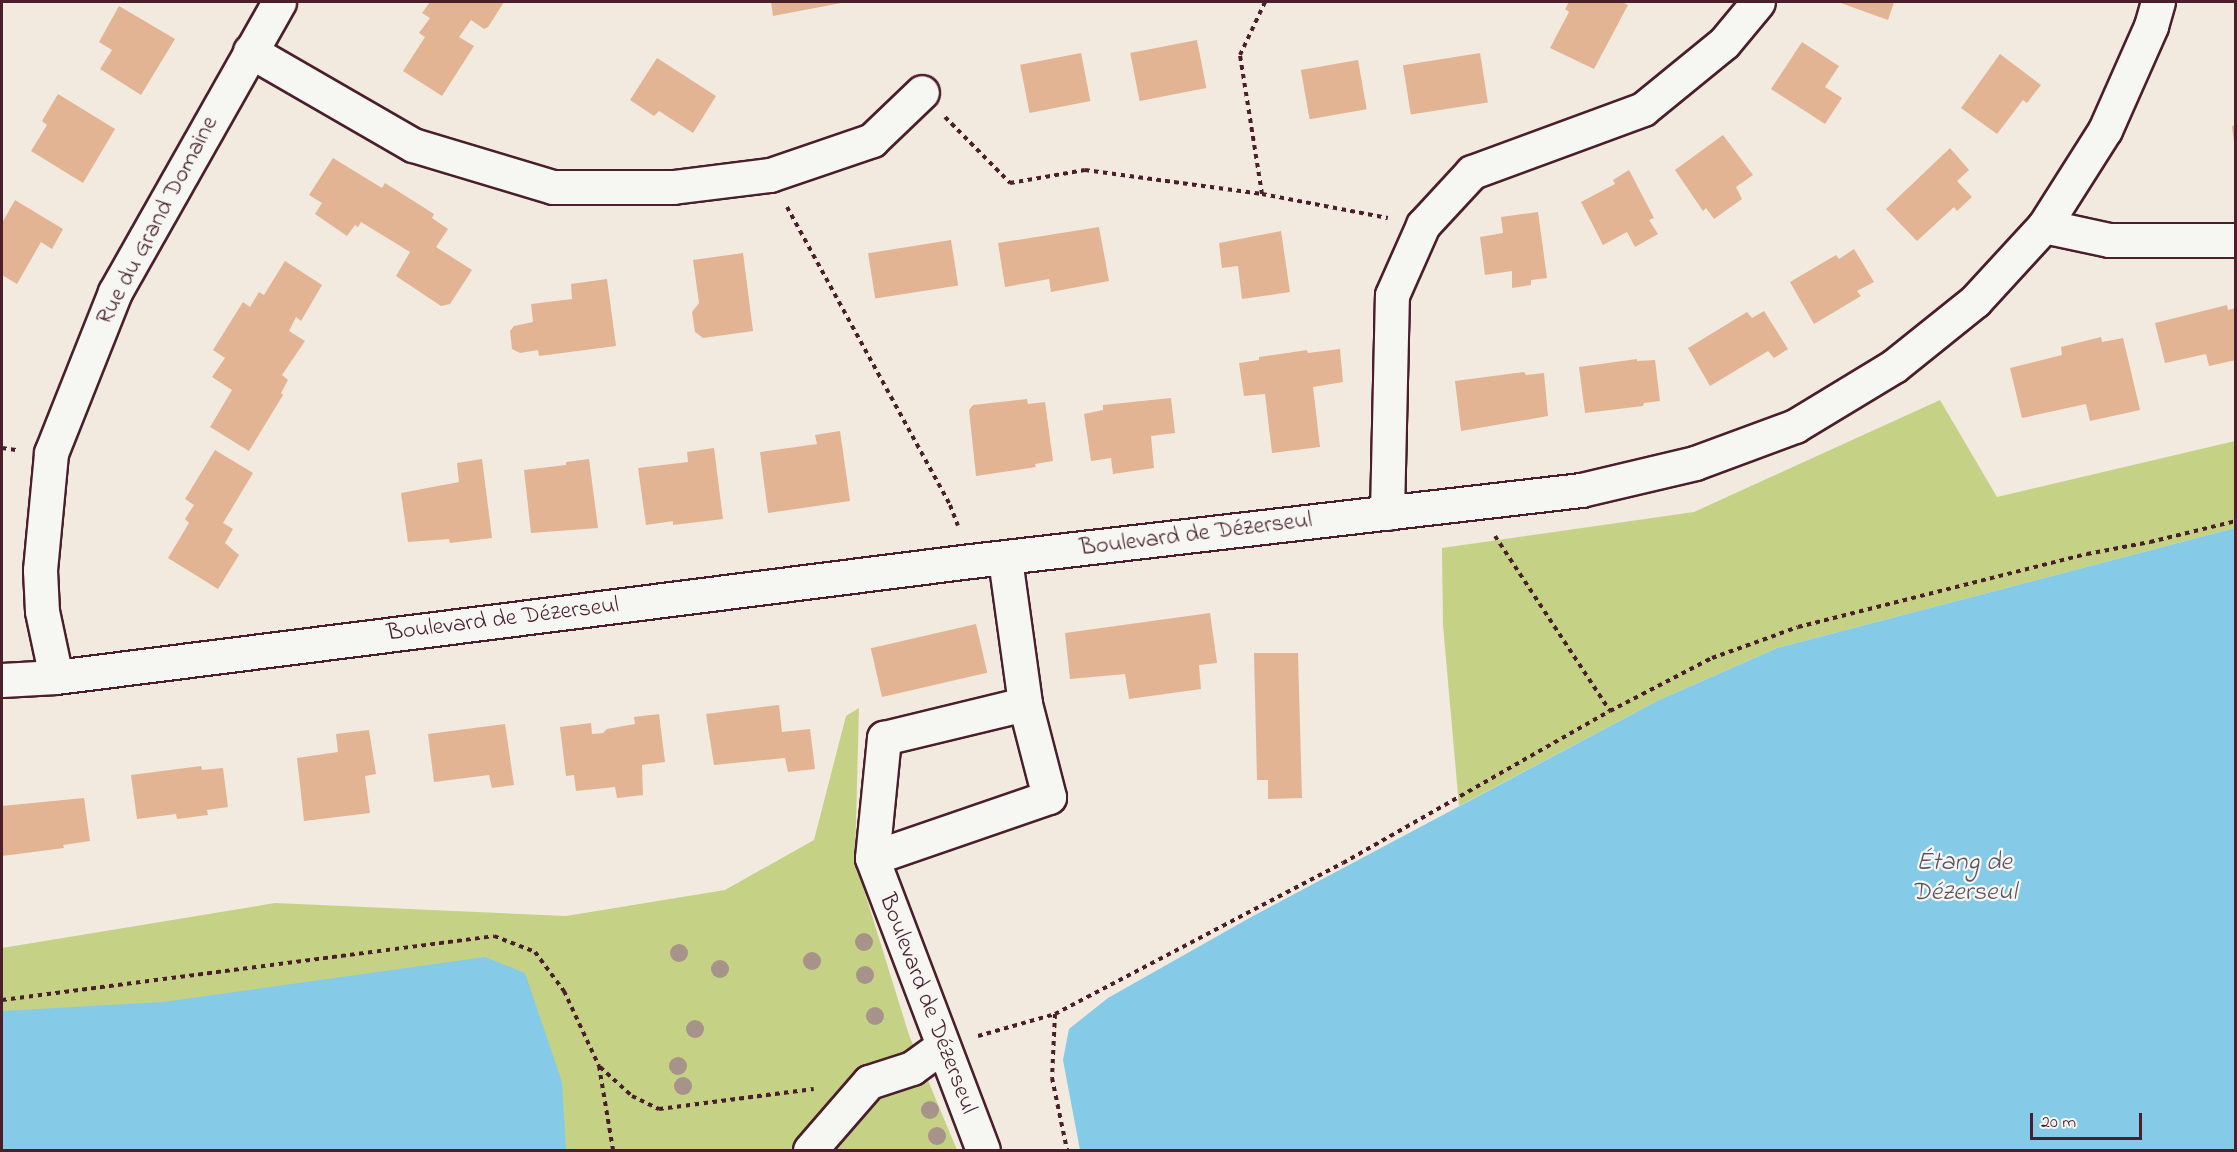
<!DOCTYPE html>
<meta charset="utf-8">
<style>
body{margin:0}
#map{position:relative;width:2237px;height:1152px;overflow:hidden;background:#f2e9df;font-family:"Indie Flower",sans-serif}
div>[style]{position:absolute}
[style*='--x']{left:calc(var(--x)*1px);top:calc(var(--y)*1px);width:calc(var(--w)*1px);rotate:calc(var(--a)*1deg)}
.green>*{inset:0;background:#c5d286}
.water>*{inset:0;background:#85cae6}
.building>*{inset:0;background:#e3b494;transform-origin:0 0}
.path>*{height:4px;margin-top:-2px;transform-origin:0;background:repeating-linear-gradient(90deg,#4a1f2b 0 4.5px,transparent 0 9px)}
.roads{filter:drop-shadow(2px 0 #4a1f2b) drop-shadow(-2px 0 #4a1f2b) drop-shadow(0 2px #4a1f2b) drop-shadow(0 -2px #4a1f2b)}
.minor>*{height:33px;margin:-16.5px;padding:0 16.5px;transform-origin:16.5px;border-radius:16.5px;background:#f6f6f2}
.trees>*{width:18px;height:18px;margin:-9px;border-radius:50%;background:#a79389}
span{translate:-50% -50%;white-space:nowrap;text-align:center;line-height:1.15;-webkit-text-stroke:4.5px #f6f6f2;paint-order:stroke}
.street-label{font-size:24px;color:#4a1f2b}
.water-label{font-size:26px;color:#5c5263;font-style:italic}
.frame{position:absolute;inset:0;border:3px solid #4a1f2b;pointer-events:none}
.scale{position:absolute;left:2030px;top:1113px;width:112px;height:27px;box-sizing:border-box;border:3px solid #4a1f2b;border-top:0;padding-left:8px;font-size:18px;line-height:21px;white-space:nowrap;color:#4a1f2b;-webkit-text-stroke:4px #f6f6f2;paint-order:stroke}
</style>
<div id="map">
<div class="green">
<div style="clip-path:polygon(1940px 400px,1997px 497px,2235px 441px,2235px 528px,1777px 648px,1657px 701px,1459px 806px,1443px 625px,1442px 548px,1694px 512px)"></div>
<div style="clip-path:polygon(859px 708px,855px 861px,909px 1035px,957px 1150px,2px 1150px,2px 948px,275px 903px,566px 916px,725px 890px,814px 840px,846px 716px)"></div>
</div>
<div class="water">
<div style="clip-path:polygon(2235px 528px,2235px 1150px,1080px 1150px,1063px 1060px,1069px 1029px,1108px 998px,1253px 916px,1657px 701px,1777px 648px)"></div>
<div style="clip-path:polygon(485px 957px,525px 973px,562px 1082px,566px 1150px,2px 1150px,2px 1011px,163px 1002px)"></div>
</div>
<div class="building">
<div style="clip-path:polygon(430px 2px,504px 2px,488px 27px,484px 29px,471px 20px,459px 37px,474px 46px,442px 96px,403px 71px,425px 37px,419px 33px,430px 18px,422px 13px)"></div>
<div style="clip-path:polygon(771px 2px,841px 2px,841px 3px,773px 16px)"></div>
<div style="clip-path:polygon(1569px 2px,1622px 2px,1628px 5px,1594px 69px,1550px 48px,1569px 12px,1565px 9px)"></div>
<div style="clip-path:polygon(1838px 2px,1894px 2px,1888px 20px)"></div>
<div style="clip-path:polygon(119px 6px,175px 39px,141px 95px,100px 69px,112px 50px,99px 42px)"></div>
<div style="left:1197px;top:40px;width:49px;height:68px;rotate:79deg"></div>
<div style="clip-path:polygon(1802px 42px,1839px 66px,1825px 87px,1842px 98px,1825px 124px,1771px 89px)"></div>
<div style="left:1081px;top:53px;width:49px;height:62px;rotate:79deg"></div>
<div style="left:1480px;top:53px;width:50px;height:78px;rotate:81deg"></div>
<div style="clip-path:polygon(2000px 54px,2041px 85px,2027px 103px,2023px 100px,1997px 134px,1961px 108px)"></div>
<div style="clip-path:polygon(657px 58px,716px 96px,693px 133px,659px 111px,654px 116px,630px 100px)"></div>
<div style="left:1358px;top:60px;width:50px;height:58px;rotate:80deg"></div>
<div style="clip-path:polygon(58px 94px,115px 129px,83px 183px,31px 151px,47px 125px,42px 121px)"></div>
<div style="clip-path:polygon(2236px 125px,2236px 142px,2234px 142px,2232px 126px)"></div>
<div style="clip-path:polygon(1723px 135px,1753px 175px,1736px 187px,1742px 199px,1714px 219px,1706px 208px,1703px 211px,1675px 170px)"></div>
<div style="clip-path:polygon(1950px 148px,1969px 170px,1957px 181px,1972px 197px,1957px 211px,1954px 207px,1917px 241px,1886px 209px)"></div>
<div style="clip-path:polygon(333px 158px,382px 188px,385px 183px,434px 214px,432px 218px,448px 229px,436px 247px,472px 270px,450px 304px,441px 306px,396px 276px,410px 252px,361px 222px,358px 227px,355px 225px,347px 236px,315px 214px,322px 203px,309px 195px)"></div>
<div style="clip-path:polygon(1629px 170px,1654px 218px,1649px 220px,1658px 234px,1635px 247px,1627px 232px,1603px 245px,1581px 202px,1615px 184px,1613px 180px)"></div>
<div style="clip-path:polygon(15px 200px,63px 229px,52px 249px,41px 242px,17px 284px,2px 275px,2px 223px)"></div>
<div style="clip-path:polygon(1538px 212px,1547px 278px,1531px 280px,1531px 285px,1512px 288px,1512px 271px,1485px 275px,1480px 237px,1503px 233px,1501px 217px)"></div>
<div style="clip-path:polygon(1099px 227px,1109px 281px,1051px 292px,1049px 279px,1005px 287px,998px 243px)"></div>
<div style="clip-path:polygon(1281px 231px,1290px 292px,1242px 299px,1238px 266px,1222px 268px,1219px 243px)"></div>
<div style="left:951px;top:240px;width:46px;height:84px;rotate:81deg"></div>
<div style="clip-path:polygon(1854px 249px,1874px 282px,1857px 291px,1861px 296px,1814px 324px,1790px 282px,1836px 255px,1839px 259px)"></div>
<div style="clip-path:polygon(743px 253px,753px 331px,703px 338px,695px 332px,692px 312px,699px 303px,693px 260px)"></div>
<div style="clip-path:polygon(285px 261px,322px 285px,301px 321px,296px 317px,289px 331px,305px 341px,282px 375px,288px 380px,281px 393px,283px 395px,249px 451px,210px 427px,232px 390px,212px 377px,225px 358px,213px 350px,243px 302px,250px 307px,259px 292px,264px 295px)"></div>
<div style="clip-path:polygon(607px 279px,616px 346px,539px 356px,538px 350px,520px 353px,512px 349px,510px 331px,514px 326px,533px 322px,531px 304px,572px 299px,571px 284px)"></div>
<div style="clip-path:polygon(2227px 305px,2228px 310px,2236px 308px,2236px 360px,2209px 366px,2206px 354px,2165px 363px,2155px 323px)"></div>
<div style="clip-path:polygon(1764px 311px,1788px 349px,1774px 358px,1768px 351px,1710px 386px,1688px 348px,1747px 312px,1752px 318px)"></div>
<div style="clip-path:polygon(2101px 337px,2102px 342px,2123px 338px,2140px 410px,2090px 421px,2086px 404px,2022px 418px,2010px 368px,2062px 355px,2061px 347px)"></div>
<div style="clip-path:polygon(1340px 349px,1343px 382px,1313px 387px,1320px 447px,1272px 453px,1265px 394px,1244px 396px,1239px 363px,1259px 360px,1259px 357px,1307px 350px,1308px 353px)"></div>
<div style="clip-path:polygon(1637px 359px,1637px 361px,1655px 360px,1660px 401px,1644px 403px,1643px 406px,1585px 413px,1579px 367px)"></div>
<div style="clip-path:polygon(1524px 372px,1526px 375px,1544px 373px,1548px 416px,1461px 431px,1455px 381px)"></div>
<div style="clip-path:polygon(1171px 398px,1175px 433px,1151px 436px,1154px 468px,1113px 474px,1111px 458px,1091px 461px,1084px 414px,1103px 410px,1103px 405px)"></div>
<div style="clip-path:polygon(1027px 399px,1028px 404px,1045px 402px,1053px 461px,1035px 464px,1036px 467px,976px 476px,969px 410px,973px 405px)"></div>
<div style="clip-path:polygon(840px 431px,850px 501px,768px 513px,760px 452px,817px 444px,815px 435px)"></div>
<div style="clip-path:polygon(714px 448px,723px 519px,673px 525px,673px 521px,646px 525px,638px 468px,688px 462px,687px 452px)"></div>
<div style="clip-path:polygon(215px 450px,253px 473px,223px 523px,233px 529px,225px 543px,239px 555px,218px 589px,168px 558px,189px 523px,185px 519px,194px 505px,185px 499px)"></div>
<div style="clip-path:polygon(482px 459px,492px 538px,450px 543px,449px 539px,408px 542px,401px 493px,459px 482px,457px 463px)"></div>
<div style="clip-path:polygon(589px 459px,598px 528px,531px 533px,524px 470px,566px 465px,566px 462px)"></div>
<div style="clip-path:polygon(1210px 613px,1217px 663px,1199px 665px,1201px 689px,1129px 699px,1125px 674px,1070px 679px,1065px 633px)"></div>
<div style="left:976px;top:624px;width:50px;height:108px;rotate:77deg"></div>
<div style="clip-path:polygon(1254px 653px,1298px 653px,1302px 798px,1268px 799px,1268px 780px,1257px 780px)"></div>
<div style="clip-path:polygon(779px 705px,782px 732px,810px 729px,815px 769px,788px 772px,785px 758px,714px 765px,706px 714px)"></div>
<div style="clip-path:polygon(659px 714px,665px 762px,642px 765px,643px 795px,617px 798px,615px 787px,576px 791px,574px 775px,566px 776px,560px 727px,591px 723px,592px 734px,603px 733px,607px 729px,635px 724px,634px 717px)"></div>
<div style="clip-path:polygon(505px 724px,514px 785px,492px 788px,489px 775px,434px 782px,428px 734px)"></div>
<div style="clip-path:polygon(369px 730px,376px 774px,365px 776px,370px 813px,304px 821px,297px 758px,338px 752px,336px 734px)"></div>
<div style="clip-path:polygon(201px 766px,202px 770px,223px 768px,228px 807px,207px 810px,208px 815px,177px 819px,176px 814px,137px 819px,131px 775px)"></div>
<div style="clip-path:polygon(84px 798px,90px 841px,63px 845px,64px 848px,2px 856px,2px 806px)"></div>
</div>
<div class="path">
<div style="--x:945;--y:117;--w:93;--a:45.4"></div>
<div style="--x:1010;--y:183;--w:76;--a:-9.8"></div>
<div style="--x:1085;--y:170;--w:179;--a:7.7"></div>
<div style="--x:1262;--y:194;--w:128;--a:10.8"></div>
<div style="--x:1262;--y:194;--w:141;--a:-99"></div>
<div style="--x:1240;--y:55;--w:59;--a:-64.7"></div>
<div style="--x:787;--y:207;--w:340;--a:61.3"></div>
<div style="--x:950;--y:505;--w:22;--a:69"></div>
<div style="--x:2;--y:448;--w:14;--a:8"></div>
<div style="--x:1495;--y:536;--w:209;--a:56.7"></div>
<div style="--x:2;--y:1000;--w:496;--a:-7.4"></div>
<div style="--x:494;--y:936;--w:44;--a:21.3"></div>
<div style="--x:535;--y:952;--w:49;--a:53.4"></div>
<div style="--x:564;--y:991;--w:83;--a:65"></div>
<div style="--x:599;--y:1066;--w:85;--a:80.5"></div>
<div style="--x:1055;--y:1014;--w:64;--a:92.7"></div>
<div style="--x:1052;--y:1078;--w:74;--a:78.2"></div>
<div style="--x:978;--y:1036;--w:80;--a:-15.9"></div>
<div style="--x:1055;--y:1014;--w:325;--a:-27.7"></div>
<div style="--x:1343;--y:863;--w:307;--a:-29.7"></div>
<div style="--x:1610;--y:711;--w:115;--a:-27.5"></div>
<div style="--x:1712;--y:658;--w:91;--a:-19.8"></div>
<div style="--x:1798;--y:627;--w:298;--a:-14.2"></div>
<div style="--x:2087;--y:554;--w:64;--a:-10.8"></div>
<div style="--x:2150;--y:542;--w:89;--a:-13.7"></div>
<div style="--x:600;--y:1067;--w:43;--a:42.2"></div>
<div style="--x:632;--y:1096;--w:30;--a:26"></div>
<div style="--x:659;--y:1109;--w:156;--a:-7.4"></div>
</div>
<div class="roads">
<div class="minor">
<div style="--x:250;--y:51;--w:188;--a:30"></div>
<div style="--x:413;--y:145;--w:146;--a:16.7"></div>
<div style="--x:553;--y:187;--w:120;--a:0"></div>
<div style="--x:673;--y:187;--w:98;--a:-7.1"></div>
<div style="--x:770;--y:175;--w:108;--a:-18.9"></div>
<div style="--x:872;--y:140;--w:69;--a:-43.8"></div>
<div style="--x:2044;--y:226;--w:66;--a:12.2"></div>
<div style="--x:2109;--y:240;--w:127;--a:0"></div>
<div style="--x:1387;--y:513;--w:218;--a:-88.7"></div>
<div style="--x:1392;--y:295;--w:77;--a:-66.1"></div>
<div style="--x:1423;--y:225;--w:72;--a:-47.2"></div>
<div style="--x:1472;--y:172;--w:182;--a:-20.2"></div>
<div style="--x:1643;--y:109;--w:104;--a:-39.2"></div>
<div style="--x:1724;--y:43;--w:53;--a:-50.3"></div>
<div style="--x:1005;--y:559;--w:146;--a:82.1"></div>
<div style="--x:1025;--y:704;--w:96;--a:75.5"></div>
<div style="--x:1049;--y:797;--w:187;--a:161"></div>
<div style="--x:872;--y:858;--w:121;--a:-84.3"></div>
<div style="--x:884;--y:738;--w:145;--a:-13.6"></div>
<div style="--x:56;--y:677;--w:67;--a:-102"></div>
<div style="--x:42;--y:611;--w:41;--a:-92.8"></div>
<div style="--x:40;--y:570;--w:118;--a:-84.6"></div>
<div style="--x:51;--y:453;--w:173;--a:-68.3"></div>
<div style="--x:115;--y:292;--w:333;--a:-60.5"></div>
<div style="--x:2;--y:680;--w:54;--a:-3.2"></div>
<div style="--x:56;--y:677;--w:922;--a:-7.23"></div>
<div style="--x:971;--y:561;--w:614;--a:-6.64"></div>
<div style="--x:1581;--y:490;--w:117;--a:-13.3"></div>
<div style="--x:1695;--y:463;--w:107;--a:-20.3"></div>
<div style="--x:1795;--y:426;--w:116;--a:-31.2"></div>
<div style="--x:1894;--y:366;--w:104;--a:-38.7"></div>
<div style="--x:1975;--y:301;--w:102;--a:-47.4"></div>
<div style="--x:2044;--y:226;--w:114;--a:-57.6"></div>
<div style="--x:2105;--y:130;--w:114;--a:-66.1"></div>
<div style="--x:2151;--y:26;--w:25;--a:-74"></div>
<div style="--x:872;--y:858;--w:312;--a:69.2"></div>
<div style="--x:810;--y:1150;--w:90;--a:-49.1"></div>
<div style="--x:869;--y:1082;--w:45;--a:-18"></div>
<div style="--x:912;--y:1068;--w:37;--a:-36"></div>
</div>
</div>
<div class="trees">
<div style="left:864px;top:942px"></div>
<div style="left:679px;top:953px"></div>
<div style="left:812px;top:961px"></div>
<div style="left:720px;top:969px"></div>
<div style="left:865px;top:975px"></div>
<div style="left:875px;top:1016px"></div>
<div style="left:695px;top:1029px"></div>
<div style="left:678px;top:1066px"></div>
<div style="left:683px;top:1086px"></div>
<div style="left:930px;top:1110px"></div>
<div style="left:937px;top:1136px"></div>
</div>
<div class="street-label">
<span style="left:158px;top:221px;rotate:-62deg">Rue du Grand Domaine</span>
<span style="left:1196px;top:535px;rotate:-7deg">Boulevard de Dézerseul</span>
<span style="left:503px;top:620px;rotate:-7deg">Boulevard de Dézerseul</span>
<span style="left:927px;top:1004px;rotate:69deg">Boulevard de Dézerseul</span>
</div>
<div class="water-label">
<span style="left:1964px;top:879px">Étang de<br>Dézerseul</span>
</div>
<div class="frame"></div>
<div class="scale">20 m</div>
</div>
